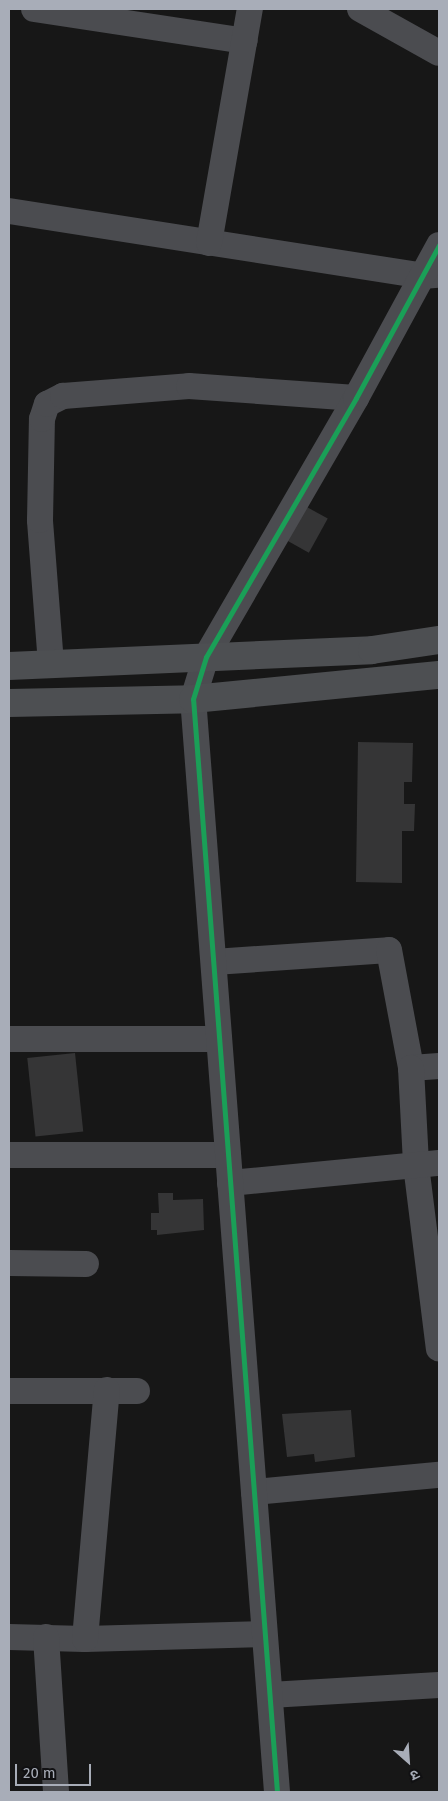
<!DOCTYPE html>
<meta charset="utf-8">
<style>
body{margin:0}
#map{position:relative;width:448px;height:1801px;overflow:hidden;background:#171717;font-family:"Fira Sans","Noto Sans Devanagari",sans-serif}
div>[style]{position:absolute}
.building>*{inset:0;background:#353536;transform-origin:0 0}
.minor>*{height:26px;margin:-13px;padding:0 13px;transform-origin:13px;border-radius:13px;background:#4b4c50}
.primary>*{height:28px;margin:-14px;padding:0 14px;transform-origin:14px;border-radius:14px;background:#4d4f52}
.cycleway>*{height:5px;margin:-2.5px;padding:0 2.5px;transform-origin:2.5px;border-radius:2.5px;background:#1a9f57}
span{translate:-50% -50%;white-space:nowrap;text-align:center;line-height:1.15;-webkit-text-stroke:5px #111113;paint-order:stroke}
.frame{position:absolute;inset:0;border:10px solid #a8adb8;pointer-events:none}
.north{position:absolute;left:383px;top:1736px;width:50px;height:50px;-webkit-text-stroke:4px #111113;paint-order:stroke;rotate:154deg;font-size:14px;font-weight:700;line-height:20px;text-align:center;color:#a8adb8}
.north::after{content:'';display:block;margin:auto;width:18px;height:22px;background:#a8adb8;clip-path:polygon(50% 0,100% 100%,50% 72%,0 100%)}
.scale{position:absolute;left:15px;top:1764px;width:76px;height:22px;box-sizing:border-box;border:2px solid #a8adb8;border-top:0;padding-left:6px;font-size:15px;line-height:18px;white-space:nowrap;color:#a8adb8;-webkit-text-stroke:4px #111113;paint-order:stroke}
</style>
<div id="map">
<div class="building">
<div style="left:305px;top:506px;width:26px;height:39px;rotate:29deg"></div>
<div style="clip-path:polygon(358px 742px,413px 743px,412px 782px,404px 782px,404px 804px,415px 804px,414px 831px,402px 831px,402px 883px,356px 882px)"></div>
<div style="left:75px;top:1053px;width:79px;height:48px;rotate:84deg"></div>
<div style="clip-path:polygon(158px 1193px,173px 1193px,173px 1200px,203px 1199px,204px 1230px,157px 1235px,157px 1230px,151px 1230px,151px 1213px,159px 1213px)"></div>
<div style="clip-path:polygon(351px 1410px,355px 1457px,315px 1462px,314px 1454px,287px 1457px,282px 1414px)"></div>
</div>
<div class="minor">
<div style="left:34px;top:9px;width:213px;rotate:8.6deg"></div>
<div style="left:360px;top:9px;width:90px;rotate:29.1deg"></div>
<div style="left:9px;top:211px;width:418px;rotate:8.9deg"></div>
<div style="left:422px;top:276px;width:16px;rotate:-4deg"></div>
<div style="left:209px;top:243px;width:238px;rotate:-80.1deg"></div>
<div style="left:51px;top:664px;width:144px;rotate:-94.4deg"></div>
<div style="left:40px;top:520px;width:101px;rotate:-88.9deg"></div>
<div style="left:42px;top:419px;width:16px;rotate:-72deg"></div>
<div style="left:47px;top:404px;width:18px;rotate:-27deg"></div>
<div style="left:63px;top:396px;width:126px;rotate:-4.5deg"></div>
<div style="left:189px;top:386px;width:167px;rotate:4.1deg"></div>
<div style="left:214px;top:962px;width:175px;rotate:-3.9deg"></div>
<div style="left:389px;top:950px;width:120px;rotate:79.4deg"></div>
<div style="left:411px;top:1068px;width:28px;rotate:-4deg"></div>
<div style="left:9px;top:1039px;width:210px"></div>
<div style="left:411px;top:1068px;width:97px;rotate:87deg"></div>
<div style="left:416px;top:1165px;width:185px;rotate:82.9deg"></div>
<div style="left:9px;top:1155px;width:219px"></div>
<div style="left:230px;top:1183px;width:210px;rotate:-5.5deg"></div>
<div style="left:9px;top:1263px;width:77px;rotate:0.7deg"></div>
<div style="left:9px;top:1391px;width:128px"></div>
<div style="left:254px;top:1492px;width:186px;rotate:-5.3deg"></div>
<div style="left:9px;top:1637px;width:76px;rotate:1.5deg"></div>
<div style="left:85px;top:1639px;width:178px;rotate:-1.6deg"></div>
<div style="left:46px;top:1637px;width:155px;rotate:86.3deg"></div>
<div style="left:85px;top:1639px;width:250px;rotate:-85deg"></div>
<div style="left:270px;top:1695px;width:169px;rotate:-3.4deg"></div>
<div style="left:277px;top:1792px;width:1096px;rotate:-94.39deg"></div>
<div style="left:193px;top:699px;width:44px;rotate:-72.8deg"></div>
<div style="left:206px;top:657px;width:299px;rotate:-59.9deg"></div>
<div style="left:356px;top:398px;width:174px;rotate:-61.5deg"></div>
</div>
<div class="primary">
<div style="left:9px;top:666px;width:363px;rotate:-2.5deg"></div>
<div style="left:372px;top:650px;width:68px;rotate:-8.5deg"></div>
<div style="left:9px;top:703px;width:184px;rotate:-1.2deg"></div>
<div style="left:193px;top:699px;width:247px;rotate:-5.6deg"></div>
</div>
<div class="cycleway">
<div style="left:277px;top:1792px;width:1096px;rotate:-94.39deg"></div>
<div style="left:193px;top:699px;width:44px;rotate:-72.8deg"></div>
<div style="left:206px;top:657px;width:299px;rotate:-59.9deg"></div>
<div style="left:356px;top:398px;width:174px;rotate:-61.5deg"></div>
</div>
<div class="frame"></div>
<div class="north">उ</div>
<div class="scale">20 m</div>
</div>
